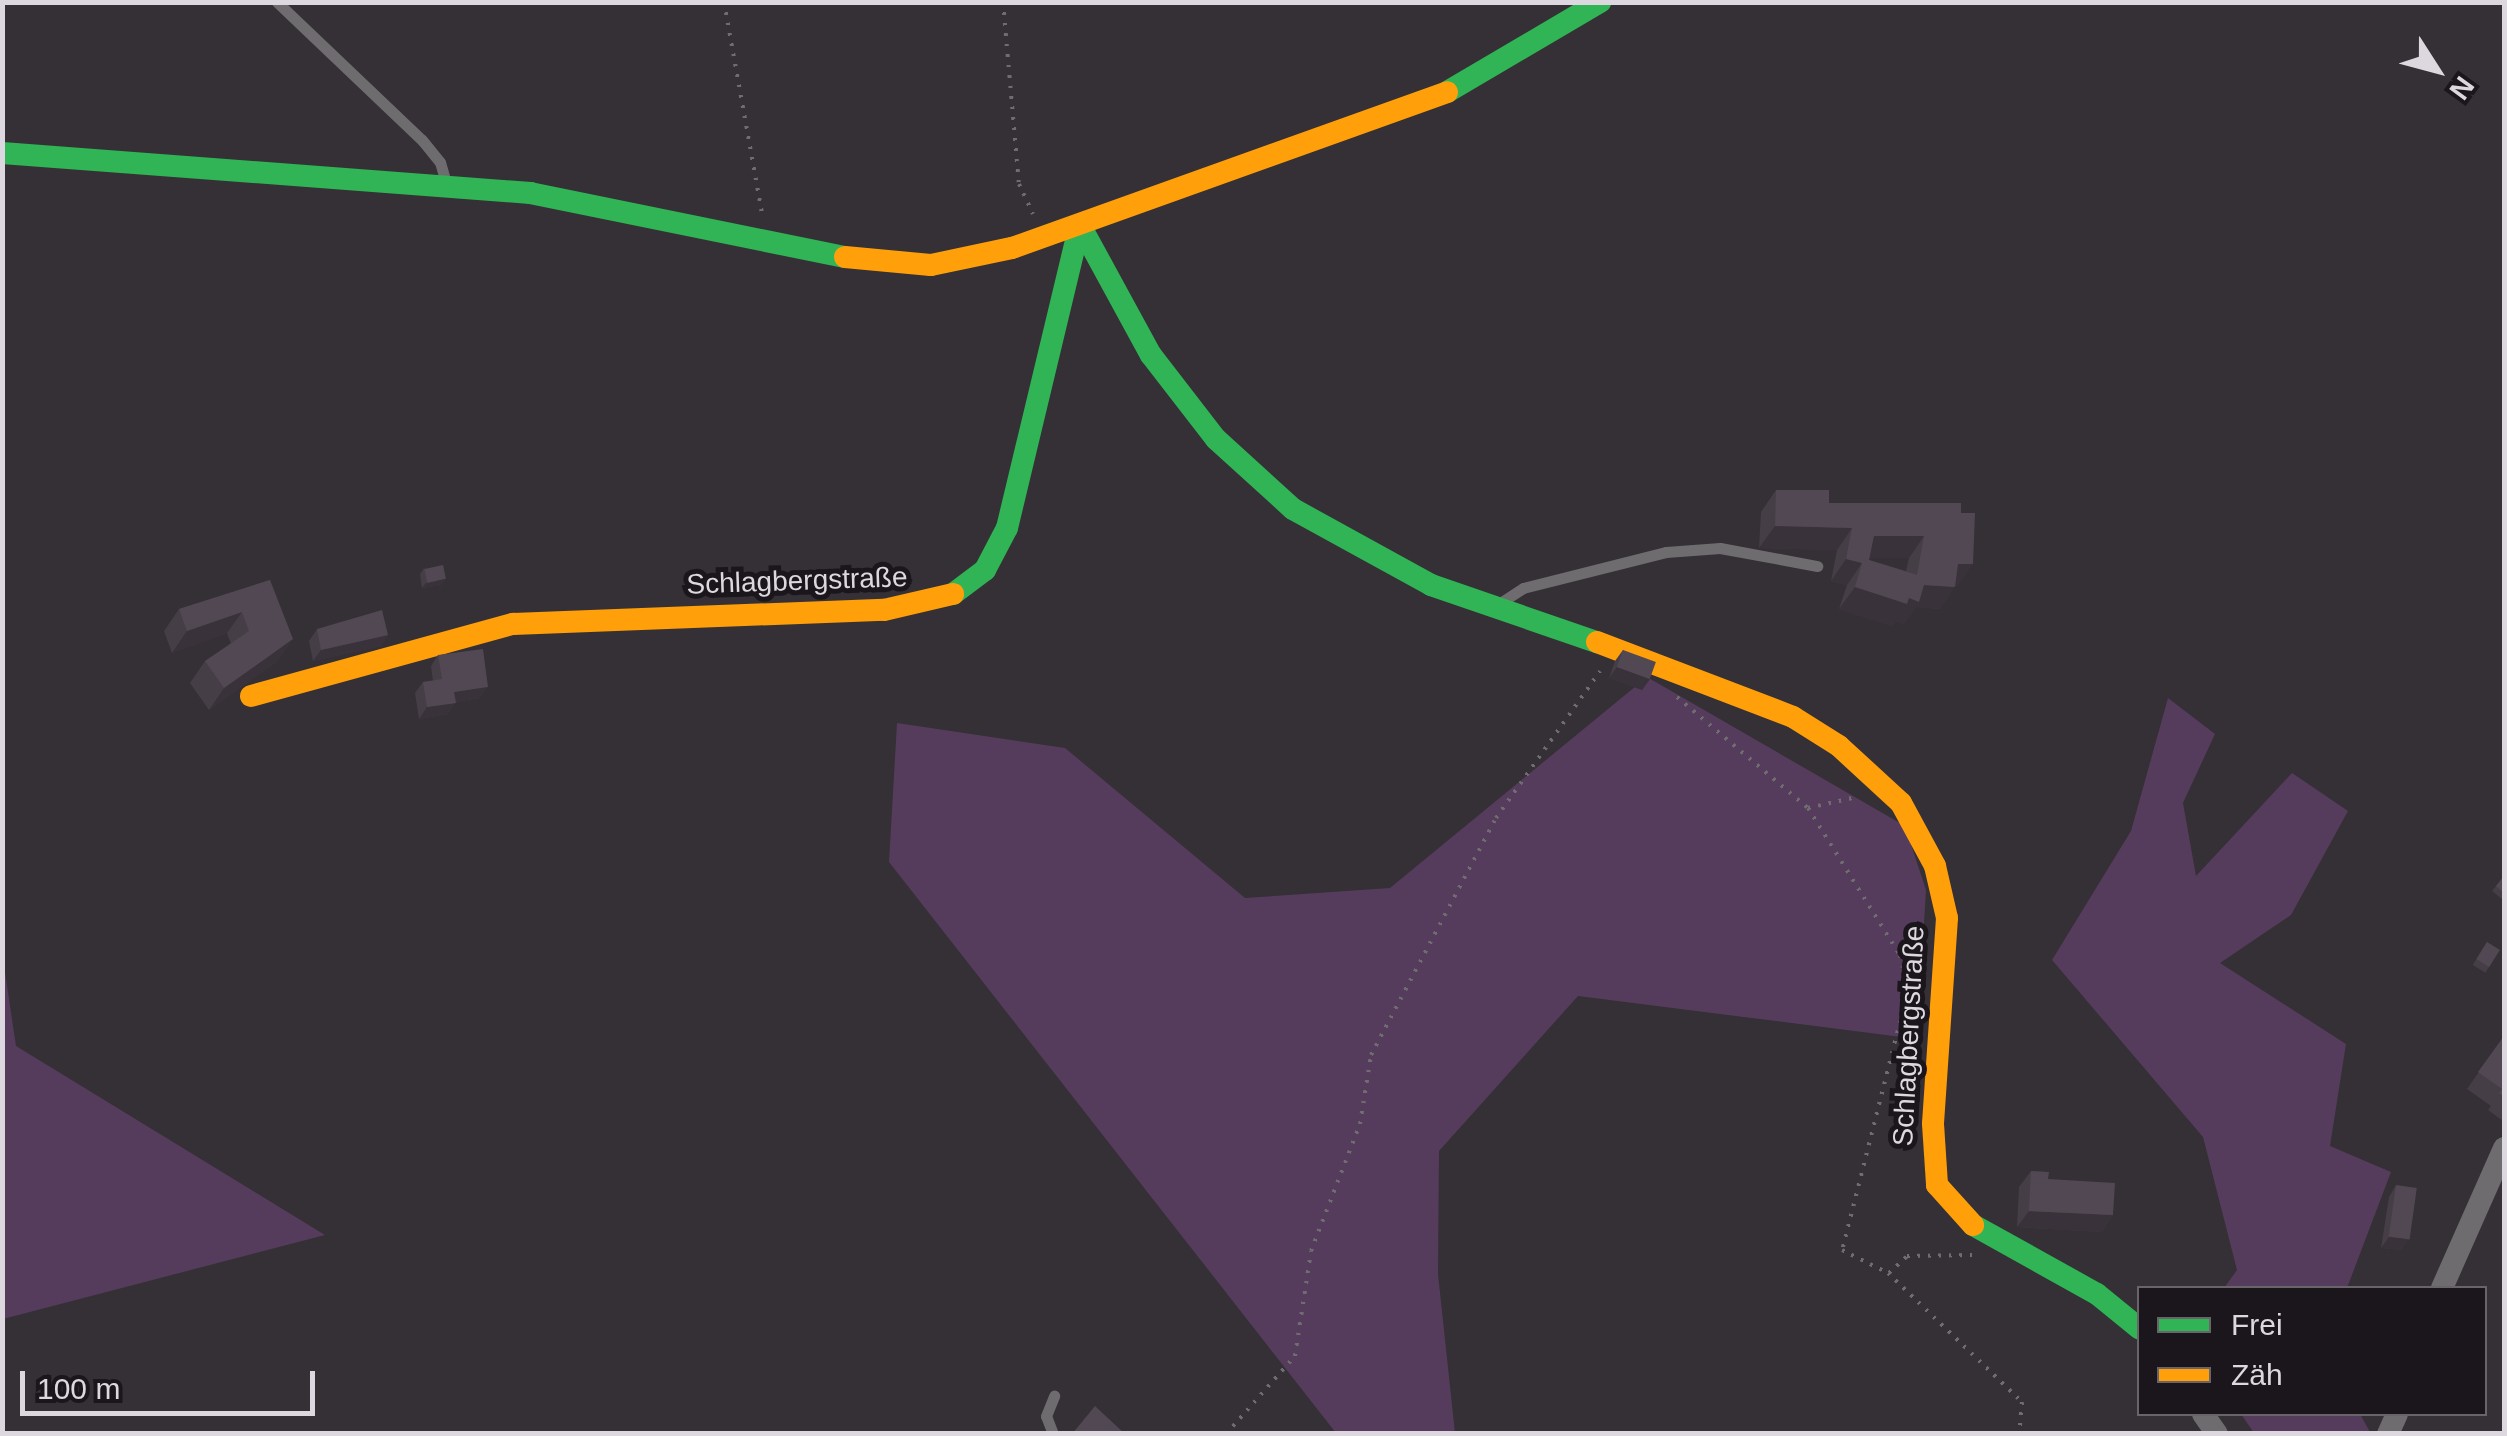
<!DOCTYPE html>
<meta charset="utf-8">
<style>
body{margin:0}
#map{position:relative;width:2507px;height:1436px;overflow:hidden;background:#343035;font-family:Helvetica,sans-serif}
div>[style]{position:absolute}
.green>*{inset:0;background:#553c5c}
.path>*{height:4px;margin-top:-2px;transform-origin:0;background:repeating-linear-gradient(90deg,#706d70 0 2.5px,transparent 0 10.5px)}
.lane>*{height:11px;margin:-5.5px;padding:0 5.5px;transform-origin:5.5px;border-radius:5.5px;background:#6e6c6f}
.street>*{height:22px;margin:-11px;padding:0 11px;transform-origin:11px;border-radius:11px;background:#6e6c6f}
.fast>*{height:22px;margin:-11px;padding:0 11px;transform-origin:11px;border-radius:11px;background:#30b455}
.slow>*{height:22px;margin:-11px;padding:0 11px;transform-origin:11px;border-radius:11px;background:#ff9f0a}
.wall>*{inset:0;background:#463e47;transform-origin:0 0}
.shaded-wall>*{inset:0;background:#39323a}
.building>*{inset:0;background:#514853;transform-origin:0 0}
span{translate:-50% -50%;white-space:nowrap;text-align:center;line-height:1.15;-webkit-text-stroke:10px #1a161b;paint-order:stroke}
.street-label{font-size:28px;color:#ddd8df}
.frame{position:absolute;inset:0;border:5px solid #ddd8df;pointer-events:none}
.legend{position:absolute;left:2137px;top:1286px;width:350px;height:130px;box-sizing:border-box;background:#1a161b;border:2px solid #686469;margin:0;padding:12px 18px;list-style:none;font-size:30px;color:#ddd8df}
.legend li{display:flex;align-items:center;gap:20px;height:50px}
.legend b{width:50px;border:2px solid #686469}
.north{position:absolute;left:2387px;top:20px;width:100px;height:100px;-webkit-text-stroke:8px #1a161b;paint-order:stroke;rotate:126deg;font-size:28px;font-weight:700;line-height:40px;text-align:center;color:#ddd8df}
.north::after{content:'';display:block;margin:auto;width:35px;height:45px;background:#ddd8df;clip-path:polygon(50% 0,100% 100%,50% 72%,0 100%)}
.scale{position:absolute;left:20px;top:1371px;width:295px;height:45px;box-sizing:border-box;border:5px solid #ddd8df;border-top:0;padding-left:12px;font-size:30px;line-height:35px;white-space:nowrap;color:#ddd8df;-webkit-text-stroke:8px #1a161b;paint-order:stroke}
</style>
<div id="map">
<div class="green">
<div style="clip-path:polygon(1647px 677px,1905px 826px,1926px 890px,1917px 1039px,1578px 996px,1439px 1151px,1438px 1274px,1455px 1433px,1336px 1433px,889px 862px,897px 723px,1065px 748px,1245px 898px,1390px 888px)"></div>
<div style="clip-path:polygon(2168px 698px,2215px 734px,2183px 803px,2196px 876px,2292px 773px,2348px 811px,2291px 915px,2220px 963px,2346px 1044px,2330px 1146px,2391px 1172px,2347px 1288px,2224px 1288px,2237px 1270px,2203px 1137px,2052px 960px,2131px 831px)"></div>
<div style="clip-path:polygon(2px 952px,16px 1046px,325px 1235px,3px 1319px)"></div>
<div style="clip-path:polygon(2241px 1414px,2360px 1414px,2370px 1432px,2254px 1433px)"></div>
</div>
<div class="path">
<div style="left:724px;top:2px;width:220px;rotate:79.8deg"></div>
<div style="left:1003px;top:2px;width:183px;rotate:85deg"></div>
<div style="left:1019px;top:184px;width:33px;rotate:65deg"></div>
<div style="left:1677px;top:697px;width:172px;rotate:40.3deg"></div>
<div style="left:1808px;top:808px;width:173px;rotate:58deg"></div>
<div style="left:1900px;top:955px;width:36px;rotate:77deg"></div>
<div style="left:1908px;top:990px;width:268px;rotate:104.2deg"></div>
<div style="left:1842px;top:1250px;width:51px;rotate:26.6deg"></div>
<div style="left:1888px;top:1273px;width:186px;rotate:43.9deg"></div>
<div style="left:2022px;top:1402px;width:32px;rotate:95deg"></div>
<div style="left:1808px;top:808px;width:50px;rotate:-12.7deg"></div>
<div style="left:1889px;top:1273px;width:25px;rotate:-43deg"></div>
<div style="left:1907px;top:1256px;width:65px;rotate:-0.9deg"></div>
<div style="left:1226px;top:1434px;width:104px;rotate:-48.5deg"></div>
<div style="left:1295px;top:1356px;width:106px;rotate:-81.3deg"></div>
<div style="left:1311px;top:1251px;width:136px;rotate:-68.9deg"></div>
<div style="left:1360px;top:1124px;width:70px;rotate:-80.9deg"></div>
<div style="left:1371px;top:1055px;width:268px;rotate:-62.2deg"></div>
<div style="left:1496px;top:818px;width:180px;rotate:-54.7deg"></div>
</div>
<div class="lane">
<div style="left:277px;top:2px;width:200px;rotate:43.6deg"></div>
<div style="left:422px;top:140px;width:28px;rotate:51deg"></div>
<div style="left:440px;top:162px;width:22px;rotate:74deg"></div>
<div style="left:1497px;top:605px;width:31px;rotate:-33deg"></div>
<div style="left:1523px;top:588px;width:147px;rotate:-14.1deg"></div>
<div style="left:1666px;top:552px;width:54px;rotate:-4.2deg"></div>
<div style="left:1720px;top:548px;width:99px;rotate:10.5deg"></div>
<div style="left:1053px;top:1434px;width:19px;rotate:-111deg"></div>
<div style="left:1046px;top:1416px;width:22px;rotate:-68deg"></div>
</div>
<div class="street">
<div style="left:2442px;top:1288px;width:153px;rotate:-66.1deg"></div>
<div style="left:2203px;top:1414px;width:24px;rotate:55deg"></div>
<div style="left:2388px;top:1434px;width:22px;rotate:-66deg"></div>
</div>
<div class="fast">
<div style="left:1447px;top:92px;width:178px;rotate:-30.5deg"></div>
<div style="left:2px;top:153px;width:530px;rotate:4.33deg"></div>
<div style="left:530px;top:193px;width:321px;rotate:11.5deg"></div>
<div style="left:1080px;top:225px;width:148px;rotate:61.4deg"></div>
<div style="left:1151px;top:355px;width:106px;rotate:52.3deg"></div>
<div style="left:1216px;top:439px;width:104px;rotate:42.3deg"></div>
<div style="left:1293px;top:509px;width:158px;rotate:28.8deg"></div>
<div style="left:1431px;top:585px;width:176px;rotate:19deg"></div>
<div style="left:953px;top:594px;width:40px;rotate:-37deg"></div>
<div style="left:985px;top:570px;width:47px;rotate:-62.4deg"></div>
<div style="left:1007px;top:528px;width:312px;rotate:-76.5deg"></div>
<div style="left:1973px;top:1225px;width:142px;rotate:29.1deg"></div>
<div style="left:2097px;top:1294px;width:55px;rotate:39.1deg"></div>
</div>
<div class="slow">
<div style="left:845px;top:257px;width:86px;rotate:5.3deg"></div>
<div style="left:931px;top:265px;width:83px;rotate:-11.9deg"></div>
<div style="left:1012px;top:248px;width:462px;rotate:-19.7deg"></div>
<div style="left:1597px;top:642px;width:210px;rotate:20.9deg"></div>
<div style="left:1793px;top:717px;width:54px;rotate:32.2deg"></div>
<div style="left:1839px;top:746px;width:84px;rotate:42.6deg"></div>
<div style="left:1901px;top:803px;width:72px;rotate:61.6deg"></div>
<div style="left:1935px;top:866px;width:53px;rotate:77deg"></div>
<div style="left:1947px;top:918px;width:206px;rotate:93.9deg"></div>
<div style="left:1933px;top:1124px;width:61px;rotate:86.2deg"></div>
<div style="left:1937px;top:1185px;width:54px;rotate:48deg"></div>
<div style="left:251px;top:696px;width:272px;rotate:-15.4deg"></div>
<div style="left:513px;top:624px;width:371px;rotate:-2.2deg"></div>
<div style="left:884px;top:610px;width:71px;rotate:-13.1deg"></div>
</div>
<div class="wall">
<div style="clip-path:polygon(evenodd,1776px 490px,1829px 503px,1961px 503px,1958px 586px,1955px 586px,1940px 609px,1916px 607px,1904px 624px,1895px 621px,1892px 626px,1839px 609px,1847px 585px,1831px 581px,1837px 550px,1759px 548px,1761px 512px,1776px 490px,1869px 558px,1909px 558px,1906px 571px,1869px 560px,1869px 558px)"></div>
<div style="clip-path:polygon(424px 568px,442px 585px,422px 588px,420px 574px)"></div>
<div style="clip-path:polygon(270px 580px,278px 661px,209px 710px,190px 683px,205px 661px,231px 644px,227px 633px,172px 653px,164px 631px,179px 609px)"></div>
<div style="clip-path:polygon(317px 629px,388px 635px,381px 646px,313px 661px,309px 641px)"></div>
<div style="clip-path:polygon(1623px 650px,1650px 679px,1642px 690px,1609px 678px,1615px 661px)"></div>
<div style="clip-path:polygon(438px 655px,480px 698px,455px 702px,448px 714px,419px 719px,415px 693px,423px 682px,433px 681px,431px 666px)"></div>
<div style="clip-path:polygon(2504px 876px,2504px 898px,2503px 900px,2492px 891px)"></div>
<div style="left:2487px;top:942px;width:15px;height:27px;rotate:32deg"></div>
<div style="clip-path:polygon(2504px 1036px,2504px 1119px,2503px 1121px,2488px 1110px,2491px 1106px,2467px 1089px)"></div>
<div style="clip-path:polygon(2031px 1171px,2048px 1179px,2113px 1215px,2102px 1232px,2017px 1227px,2019px 1187px)"></div>
<div style="clip-path:polygon(2396px 1185px,2402px 1250px,2381px 1248px,2389px 1197px)"></div>
</div>
<div class="shaded-wall">
<div style="clip-path:polygon(1775px 526px,1852px 528px,1837px 550px,1759px 548px)"></div>
<div style="clip-path:polygon(1874px 536px,1924px 536px,1909px 558px,1859px 558px)"></div>
<div style="clip-path:polygon(1846px 559px,1862px 563px,1847px 585px,1831px 581px)"></div>
<div style="clip-path:polygon(1958px 564px,1973px 564px,1958px 586px,1943px 586px)"></div>
<div style="clip-path:polygon(446px 579px,442px 585px,422px 588px,426px 583px)"></div>
<div style="clip-path:polygon(1924px 585px,1955px 587px,1940px 609px,1916px 607px,1904px 624px,1895px 621px,1892px 626px,1839px 609px,1855px 587px,1909px 598px)"></div>
<div style="clip-path:polygon(242px 612px,227px 633px,172px 653px,187px 631px)"></div>
<div style="clip-path:polygon(388px 635px,381px 646px,313px 661px,321px 650px)"></div>
<div style="clip-path:polygon(293px 639px,278px 661px,209px 710px,224px 688px)"></div>
<div style="clip-path:polygon(1617px 667px,1650px 679px,1642px 690px,1609px 678px)"></div>
<div style="clip-path:polygon(488px 687px,480px 698px,446px 703px,454px 692px)"></div>
<div style="clip-path:polygon(456px 703px,448px 714px,419px 719px,427px 707px)"></div>
<div style="clip-path:polygon(2029px 1211px,2113px 1215px,2102px 1232px,2017px 1227px)"></div>
<div style="clip-path:polygon(2389px 1237px,2409px 1239px,2402px 1250px,2381px 1248px)"></div>
</div>
<div class="building">
<div style="clip-path:polygon(evenodd,1776px 490px,1829px 490px,1829px 503px,1961px 503px,1961px 513px,1975px 513px,1973px 564px,1958px 564px,1955px 587px,1924px 585px,1919px 602px,1909px 598px,1907px 604px,1855px 587px,1862px 563px,1846px 559px,1852px 528px,1775px 526px,1776px 490px,1874px 536px,1924px 536px,1917px 575px,1869px 560px,1874px 536px)"></div>
<div style="left:443px;top:565px;width:14px;height:19px;rotate:78deg"></div>
<div style="clip-path:polygon(270px 580px,293px 639px,224px 688px,205px 661px,249px 631px,242px 612px,187px 631px,179px 609px)"></div>
<div style="clip-path:polygon(382px 610px,388px 635px,321px 650px,317px 629px)"></div>
<div style="clip-path:polygon(483px 649px,488px 687px,454px 692px,456px 703px,427px 707px,423px 682px,442px 679px,438px 655px)"></div>
<div style="left:1623px;top:650px;width:35px;height:18px;rotate:20deg"></div>
<div style="clip-path:polygon(2504px 876px,2504px 893px,2496px 886px)"></div>
<div style="left:2487px;top:942px;width:15px;height:20px;rotate:32deg"></div>
<div style="clip-path:polygon(2504px 1036px,2504px 1097px,2499px 1093px,2502px 1089px,2478px 1072px)"></div>
<div style="clip-path:polygon(2031px 1171px,2049px 1172px,2048px 1179px,2115px 1183px,2113px 1215px,2029px 1211px)"></div>
<div style="left:2396px;top:1185px;width:21px;height:52px;rotate:8deg"></div>
<div style="clip-path:polygon(1095px 1406px,1125px 1434px,1072px 1434px)"></div>
</div>
<div class="street-label">
<span style="left:797px;top:581px;rotate:-2deg">Schlagbergstraße</span>
<span style="left:1909px;top:1036px;rotate:-87deg">Schlagbergstraße</span>
</div>
<div class="frame"></div>
<ul class="legend">
<li><b style="height:12px;background:#30b455"></b>Frei</li>
<li><b style="height:12px;background:#ff9f0a"></b>Zäh</li>
</ul>
<div class="north">N</div>
<div class="scale">100 m</div>
</div>
